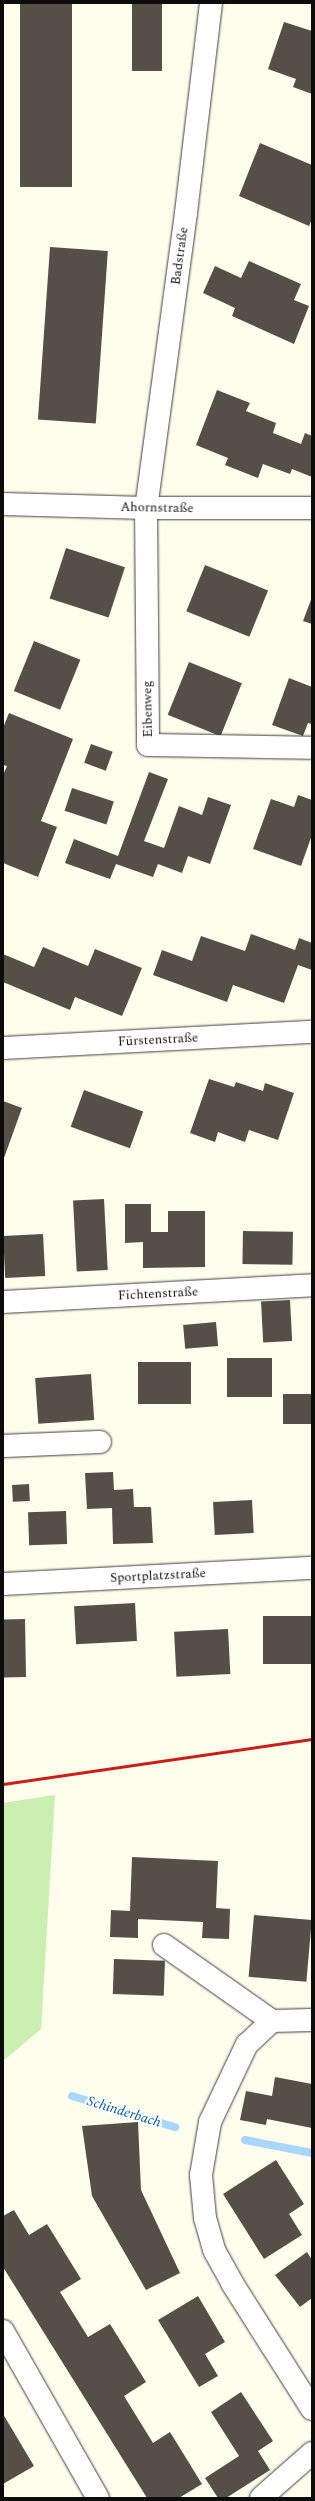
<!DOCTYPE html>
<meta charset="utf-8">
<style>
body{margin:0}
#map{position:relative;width:315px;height:2501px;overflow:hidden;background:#fffdec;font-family:Spectral,serif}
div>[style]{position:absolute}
.green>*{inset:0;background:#cbeeb1}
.stream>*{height:8px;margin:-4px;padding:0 4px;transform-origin:4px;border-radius:4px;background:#aad6fd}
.building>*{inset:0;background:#564f48;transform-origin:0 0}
.roads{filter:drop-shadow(0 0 1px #3f3f3f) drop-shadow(0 0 1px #3f3f3f)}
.minor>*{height:22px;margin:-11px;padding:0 11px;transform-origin:11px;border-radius:11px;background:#fff}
.rail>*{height:3px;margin:-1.5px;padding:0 1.5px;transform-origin:1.5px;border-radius:1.5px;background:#cb1e16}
span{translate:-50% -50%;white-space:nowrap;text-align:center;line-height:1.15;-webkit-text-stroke:4px #fff;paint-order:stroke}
.street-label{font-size:13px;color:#0c0c0c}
.water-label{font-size:14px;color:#0956ab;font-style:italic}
.frame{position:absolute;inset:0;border:4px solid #0c0c0c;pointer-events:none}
</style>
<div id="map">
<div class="green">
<div style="clip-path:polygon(55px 1795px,41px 2029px,3px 2061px,3px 1803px)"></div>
</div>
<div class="stream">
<div style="left:72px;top:2096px;width:108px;rotate:16.8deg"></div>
<div style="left:245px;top:2140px;width:68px;rotate:11deg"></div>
</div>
<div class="building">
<div style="left:20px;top:3px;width:52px;height:184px"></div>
<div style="left:132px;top:3px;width:30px;height:68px"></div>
<div style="clip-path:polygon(284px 22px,312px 31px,312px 94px,293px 87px,296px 79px,268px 69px)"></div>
<div style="clip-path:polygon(260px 143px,312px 165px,312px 219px,309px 226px,239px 196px)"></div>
<div style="left:50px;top:247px;width:58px;height:173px;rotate:4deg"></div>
<div style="clip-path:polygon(249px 261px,301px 284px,294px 300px,309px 306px,294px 344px,232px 316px,235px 308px,203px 293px,215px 266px,241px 278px)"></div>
<div style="clip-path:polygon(217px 390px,250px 403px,246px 411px,276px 423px,273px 433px,301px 444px,305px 433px,312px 436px,312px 477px,292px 469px,290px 474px,263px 464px,258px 478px,225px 465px,228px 458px,196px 445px)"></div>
<div style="left:66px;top:548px;width:62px;height:53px;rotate:18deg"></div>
<div style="left:205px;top:565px;width:68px;height:50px;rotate:22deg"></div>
<div style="clip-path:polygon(312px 597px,312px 624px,303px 621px)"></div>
<div style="left:34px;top:641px;width:50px;height:54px;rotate:22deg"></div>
<div style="left:189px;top:662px;width:57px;height:57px;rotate:22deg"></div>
<div style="clip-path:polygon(289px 678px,312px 687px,312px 724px,308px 723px,303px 736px,272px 725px)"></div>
<div style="clip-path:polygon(9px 713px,73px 739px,41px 821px,57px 827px,38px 877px,3px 863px,3px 775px,7px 766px,3px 765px,3px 728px)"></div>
<div style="left:91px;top:744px;width:23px;height:20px;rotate:20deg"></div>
<div style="clip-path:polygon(149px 772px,168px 779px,144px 841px,164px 848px,179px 806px,202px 815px,208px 797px,231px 805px,210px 864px,188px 856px,182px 873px,158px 864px,153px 877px,116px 864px,110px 879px,65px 863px,74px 839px,118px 856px)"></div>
<div style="left:72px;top:788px;width:44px;height:24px;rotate:18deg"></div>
<div style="clip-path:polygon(298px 795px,312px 800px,312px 835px,301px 866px,253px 849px,271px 799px,294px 807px)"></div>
<div style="clip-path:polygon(251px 934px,295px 950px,299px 938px,312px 943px,312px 970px,298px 965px,284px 1003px,233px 985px,227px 1002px,153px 975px,162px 950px,192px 961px,201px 936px,245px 951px)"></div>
<div style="clip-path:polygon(43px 947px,88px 966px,95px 949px,142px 968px,122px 1016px,75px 997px,70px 1010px,3px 982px,3px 954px,34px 967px)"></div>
<div style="clip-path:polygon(209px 1079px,234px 1087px,236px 1082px,263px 1091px,265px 1083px,294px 1093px,278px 1140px,249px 1130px,245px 1142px,218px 1132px,215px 1142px,190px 1133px)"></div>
<div style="left:84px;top:1090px;width:63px;height:39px;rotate:20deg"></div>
<div style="clip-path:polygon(3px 1101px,22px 1108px,4px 1158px,3px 1158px)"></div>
<div style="left:104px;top:1199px;width:71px;height:31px;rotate:87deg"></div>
<div style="clip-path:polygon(125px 1204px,151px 1204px,151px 1232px,168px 1232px,168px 1211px,205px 1211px,205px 1267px,143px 1268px,143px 1242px,125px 1243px)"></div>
<div style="left:243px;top:1231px;width:50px;height:33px;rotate:1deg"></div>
<div style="left:43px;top:1234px;width:42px;height:40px;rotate:87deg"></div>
<div style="left:290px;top:1300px;width:41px;height:29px;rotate:87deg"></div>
<div style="left:216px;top:1322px;width:24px;height:33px;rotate:85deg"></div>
<div style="left:227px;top:1358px;width:45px;height:39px"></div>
<div style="left:138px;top:1362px;width:53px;height:42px"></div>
<div style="left:91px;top:1374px;width:46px;height:56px;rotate:86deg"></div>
<div style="left:283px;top:1394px;width:29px;height:30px"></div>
<div style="clip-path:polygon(113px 1472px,114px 1490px,133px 1489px,134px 1507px,151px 1507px,153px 1543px,113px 1544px,112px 1508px,87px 1509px,85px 1473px)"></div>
<div style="left:29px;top:1484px;width:17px;height:17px;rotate:87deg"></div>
<div style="left:252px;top:1500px;width:33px;height:39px;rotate:87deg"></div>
<div style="left:66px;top:1511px;width:33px;height:38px;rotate:88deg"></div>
<div style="left:135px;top:1603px;width:38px;height:61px;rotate:87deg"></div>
<div style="left:312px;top:1616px;width:48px;height:49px;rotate:90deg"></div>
<div style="left:25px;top:1619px;width:58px;height:22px;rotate:89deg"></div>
<div style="left:228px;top:1629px;width:45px;height:54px;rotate:87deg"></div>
<div style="clip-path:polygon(132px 1857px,218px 1861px,216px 1908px,230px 1909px,229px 1939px,202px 1938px,203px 1922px,138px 1919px,138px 1938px,110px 1937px,111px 1910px,130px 1911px)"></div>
<div style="left:254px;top:1915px;width:58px;height:62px;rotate:5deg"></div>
<div style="left:114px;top:1959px;width:51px;height:35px;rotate:2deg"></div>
<div style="clip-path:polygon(275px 2077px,312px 2084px,312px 2128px,267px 2119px,266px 2125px,240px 2120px,246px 2091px,272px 2096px)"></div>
<div style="clip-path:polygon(138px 2122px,141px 2190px,180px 2273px,146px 2290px,92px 2196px,82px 2126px)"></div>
<div style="clip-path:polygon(276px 2160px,304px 2204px,289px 2214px,302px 2235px,264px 2259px,223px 2194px)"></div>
<div style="clip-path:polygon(14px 2210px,29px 2235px,47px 2224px,81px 2279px,60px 2292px,88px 2337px,110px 2324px,146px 2382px,124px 2396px,153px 2443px,170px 2432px,202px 2484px,179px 2498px,147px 2498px,3px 2267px,3px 2216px)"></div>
<div style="clip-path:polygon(307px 2252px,312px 2260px,312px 2298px,300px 2307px,275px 2275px)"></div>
<div style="clip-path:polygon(198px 2296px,225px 2342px,205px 2354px,218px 2376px,199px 2387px,158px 2320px)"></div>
<div style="clip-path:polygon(241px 2392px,273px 2441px,258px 2451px,270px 2470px,226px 2498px,218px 2498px,205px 2478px,239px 2456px,211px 2412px)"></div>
<div style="clip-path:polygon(3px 2414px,34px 2466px,3px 2484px)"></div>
</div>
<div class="roads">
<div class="minor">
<div style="left:211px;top:3px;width:211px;rotate:96.8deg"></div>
<div style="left:186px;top:213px;width:298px;rotate:97.7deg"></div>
<div style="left:146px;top:508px;width:237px;rotate:89.5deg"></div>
<div style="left:148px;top:745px;width:164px;rotate:1deg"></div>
<div style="left:3px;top:504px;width:143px;rotate:1.6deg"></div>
<div style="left:146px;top:508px;width:166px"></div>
<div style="left:3px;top:1048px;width:309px;rotate:-3deg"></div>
<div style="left:3px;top:1302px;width:309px;rotate:-3.1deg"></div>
<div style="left:3px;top:1446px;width:97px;rotate:-2.4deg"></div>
<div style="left:3px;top:1584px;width:309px;rotate:-3deg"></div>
<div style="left:164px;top:1945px;width:132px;rotate:35.1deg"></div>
<div style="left:312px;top:2020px;width:40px;rotate:178.6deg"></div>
<div style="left:272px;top:2021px;width:34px;rotate:137deg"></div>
<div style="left:247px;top:2044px;width:86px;rotate:115.4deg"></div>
<div style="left:210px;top:2122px;width:54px;rotate:99.6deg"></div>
<div style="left:201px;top:2175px;width:43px;rotate:84.7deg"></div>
<div style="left:205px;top:2218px;width:33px;rotate:74deg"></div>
<div style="left:214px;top:2250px;width:38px;rotate:61deg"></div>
<div style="left:232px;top:2283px;width:149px;rotate:57.6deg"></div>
<div style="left:3px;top:2331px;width:192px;rotate:60.4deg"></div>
<div style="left:261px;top:2498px;width:68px;rotate:-41.4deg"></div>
</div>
</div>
<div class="rail">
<div style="left:3px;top:1784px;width:312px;rotate:-8.3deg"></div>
</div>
<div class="street-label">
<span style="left:180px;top:256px;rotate:-82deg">Badstraße</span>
<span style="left:157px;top:508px;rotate:1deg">Ahornstraße</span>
<span style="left:148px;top:709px;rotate:-91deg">Eibenweg</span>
<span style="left:158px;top:1040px;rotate:-3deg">Fürstenstraße</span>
<span style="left:158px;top:1294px;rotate:-3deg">Fichtenstraße</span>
<span style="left:158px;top:1576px;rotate:-3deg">Sportplatzstraße</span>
</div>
<div class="water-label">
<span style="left:124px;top:2112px;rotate:17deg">Schinderbach</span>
</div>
<div class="frame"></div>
</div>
